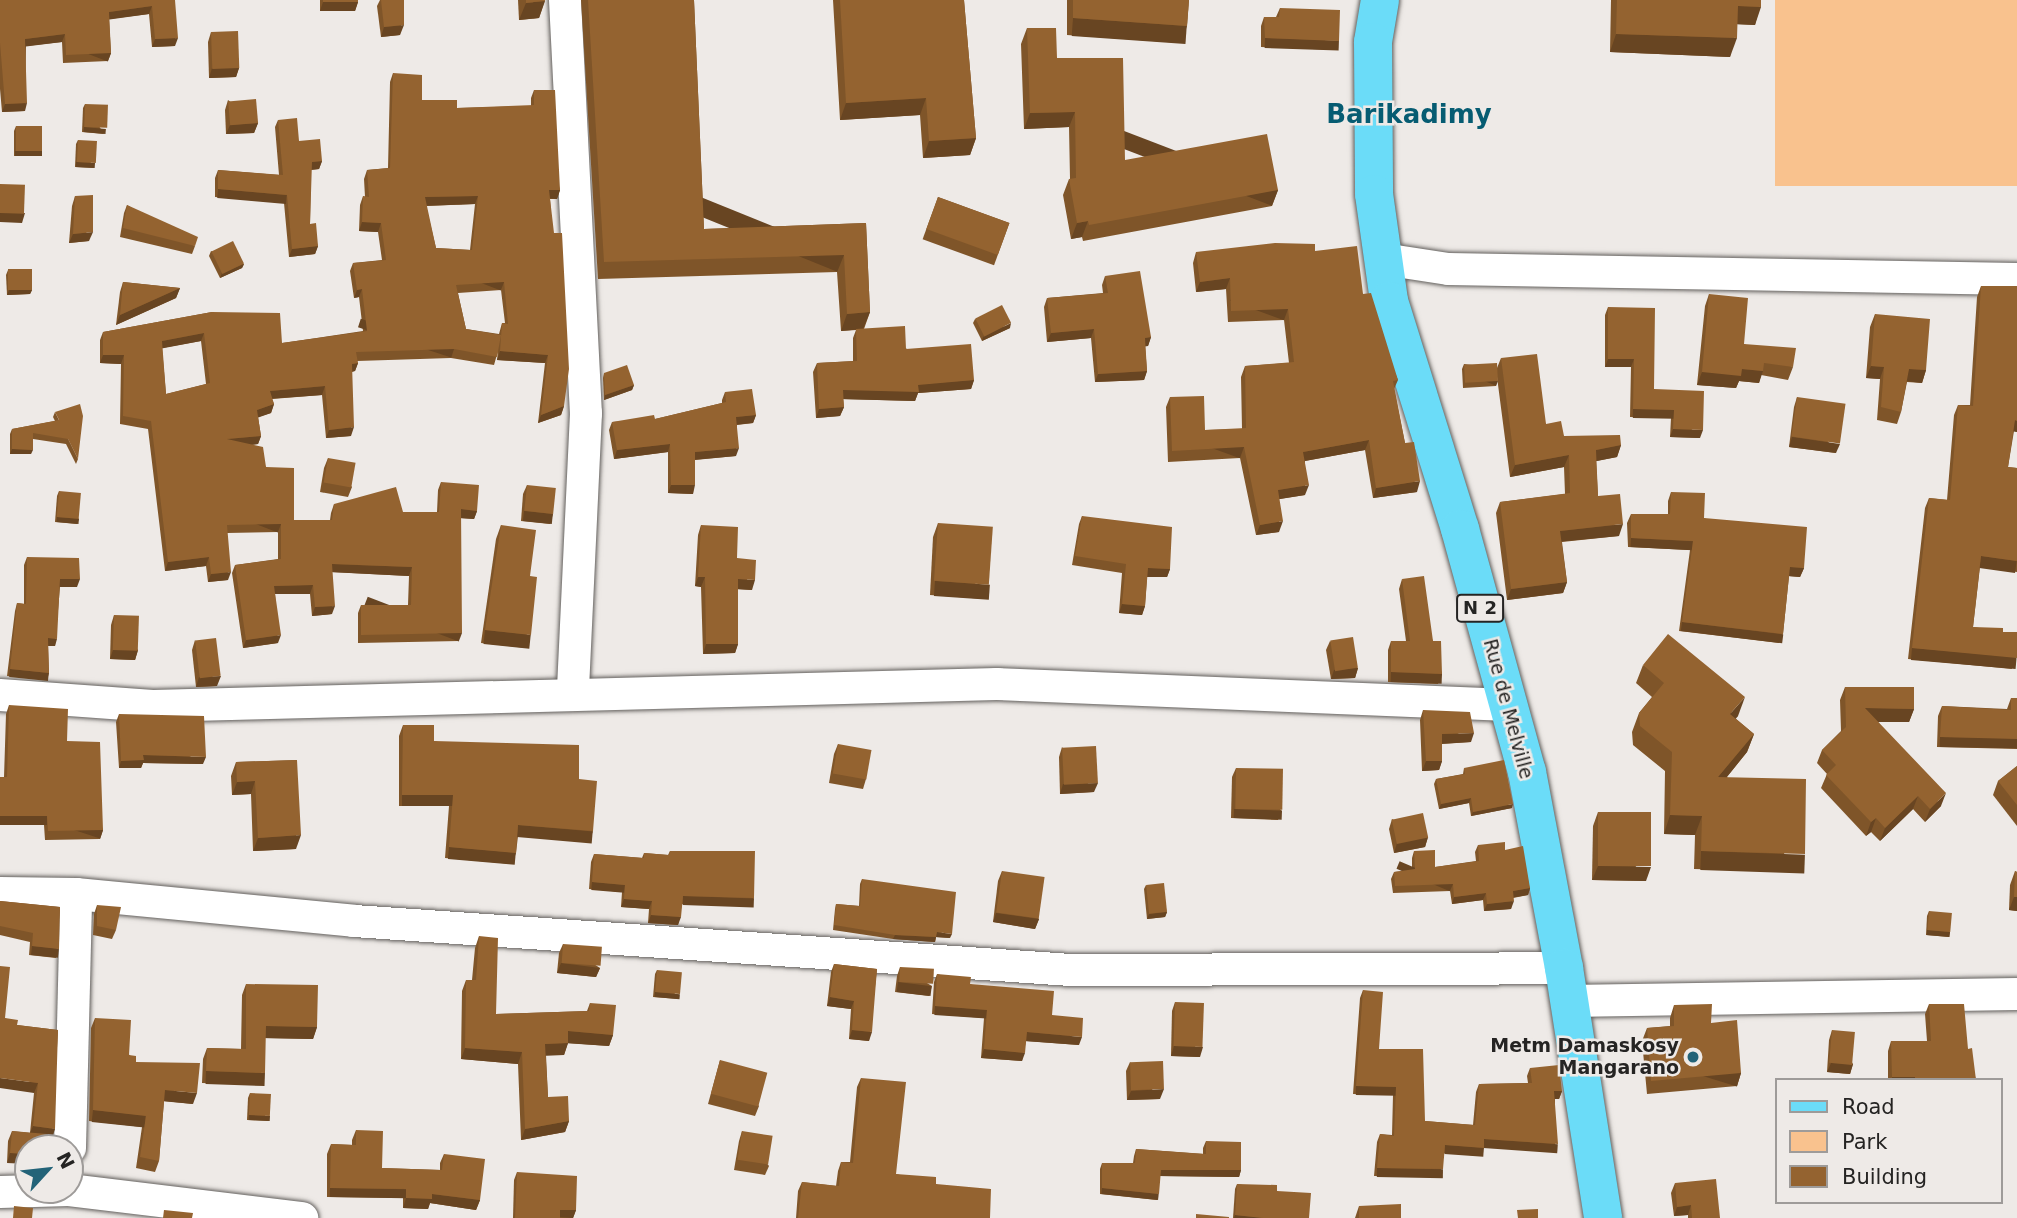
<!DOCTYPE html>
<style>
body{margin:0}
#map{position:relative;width:2017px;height:1218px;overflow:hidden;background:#eeeae7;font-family:"DejaVu Sans",sans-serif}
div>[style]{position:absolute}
.green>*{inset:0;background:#f9c28e;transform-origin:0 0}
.roads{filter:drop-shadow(0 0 2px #63605d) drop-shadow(0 0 2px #63605d)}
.minor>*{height:32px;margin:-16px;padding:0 16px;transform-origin:16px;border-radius:16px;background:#fff}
.major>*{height:38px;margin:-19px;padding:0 19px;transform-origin:19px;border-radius:19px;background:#6bdcf8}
.wall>*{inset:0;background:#7f5529;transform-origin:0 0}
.shaded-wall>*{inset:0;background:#684522;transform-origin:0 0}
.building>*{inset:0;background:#946330;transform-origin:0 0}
.dots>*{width:19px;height:19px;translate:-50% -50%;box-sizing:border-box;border:4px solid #eeeae7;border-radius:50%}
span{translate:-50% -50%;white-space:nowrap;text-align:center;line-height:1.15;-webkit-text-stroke:5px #eeeae7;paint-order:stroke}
.shield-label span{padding:2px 5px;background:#eeeae7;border:2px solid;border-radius:5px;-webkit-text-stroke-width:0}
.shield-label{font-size:18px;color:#252423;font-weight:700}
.street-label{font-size:19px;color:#252423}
.poi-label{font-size:19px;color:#252423;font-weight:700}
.right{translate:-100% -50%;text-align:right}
.district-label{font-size:26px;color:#065c72;font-weight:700}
.legend{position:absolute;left:1775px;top:1078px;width:228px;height:126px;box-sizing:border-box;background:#eeeae7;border:2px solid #9e9b99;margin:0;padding:9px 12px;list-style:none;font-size:21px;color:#252423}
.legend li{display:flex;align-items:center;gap:14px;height:35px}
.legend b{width:35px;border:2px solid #9e9b99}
.north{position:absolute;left:14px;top:1134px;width:70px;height:70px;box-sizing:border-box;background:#eeeae7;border:2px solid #9e9b99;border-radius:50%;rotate:63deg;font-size:19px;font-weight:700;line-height:28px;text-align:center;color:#252423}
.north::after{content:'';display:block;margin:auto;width:24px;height:32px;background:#236378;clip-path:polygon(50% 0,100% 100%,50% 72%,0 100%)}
</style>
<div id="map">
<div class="green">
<div style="left:1775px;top:0;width:242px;height:186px"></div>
</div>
<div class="roads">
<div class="minor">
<div style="left:565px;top:0;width:414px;rotate:87.1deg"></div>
<div style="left:586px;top:413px;width:280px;rotate:92.7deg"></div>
<div style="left:1383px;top:259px;width:66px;rotate:8.7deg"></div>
<div style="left:1448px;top:269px;width:569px;rotate:1.01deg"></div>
<div style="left:0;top:695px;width:153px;rotate:4.1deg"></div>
<div style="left:153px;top:706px;width:844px;rotate:-1.49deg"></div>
<div style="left:997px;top:684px;width:512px;rotate:2.35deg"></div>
<div style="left:0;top:893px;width:76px;rotate:0.8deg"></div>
<div style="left:76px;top:894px;width:279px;rotate:5.5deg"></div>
<div style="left:354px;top:921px;width:719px;rotate:3.91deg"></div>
<div style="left:1071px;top:970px;width:493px;rotate:-0.2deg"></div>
<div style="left:1568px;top:1001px;width:449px;rotate:-0.9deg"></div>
<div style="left:70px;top:1148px;width:254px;rotate:-88.6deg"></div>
<div style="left:0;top:1192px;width:69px;rotate:-1.7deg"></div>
<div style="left:69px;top:1190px;width:235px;rotate:6.9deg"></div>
</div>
<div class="major">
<div style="left:1380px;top:0;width:43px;rotate:99.5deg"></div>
<div style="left:1373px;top:42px;width:152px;rotate:89.6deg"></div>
<div style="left:1374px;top:194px;width:108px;rotate:82deg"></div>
<div style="left:1389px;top:301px;width:239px;rotate:72.7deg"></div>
<div style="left:1460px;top:529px;width:252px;rotate:74.6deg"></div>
<div style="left:1527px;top:772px;width:199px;rotate:79.3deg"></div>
<div style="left:1564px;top:968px;width:253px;rotate:81.1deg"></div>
</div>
</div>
<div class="wall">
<div style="clip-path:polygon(0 0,175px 0,175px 46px,152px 47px,149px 14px,109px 19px,111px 53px,108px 61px,63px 63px,62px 42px,26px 46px,25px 111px,2px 112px,0 89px)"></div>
<div style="clip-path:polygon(320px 0,358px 0,358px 2px,355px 11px,320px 11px)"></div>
<div style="clip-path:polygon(380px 0,404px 0,400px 35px,381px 37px,377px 6px)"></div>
<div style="clip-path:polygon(518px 0,545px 0,539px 18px,519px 20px)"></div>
<div style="clip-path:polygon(581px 0,694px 0,704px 229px,866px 223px,870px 312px,864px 329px,974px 380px,971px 389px,918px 393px,915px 401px,843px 399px,844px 407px,840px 416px,816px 418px,813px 372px,817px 363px,853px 361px,853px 338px,856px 330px,841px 331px,837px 272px,598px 279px)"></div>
<div style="clip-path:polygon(833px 0,964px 0,976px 138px,970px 155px,923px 158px,920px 115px,840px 120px)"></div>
<div style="clip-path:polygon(1067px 0,1189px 0,1187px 26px,1181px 43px,1067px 35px)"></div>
<div style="clip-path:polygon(1611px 0,1761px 0,1755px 25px,1737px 24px,1730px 57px,1610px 52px)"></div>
<div style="clip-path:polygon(1280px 8px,1336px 50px,1261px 47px,1261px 26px,1264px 17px,1276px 17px)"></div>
<div style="clip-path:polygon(1027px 28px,1057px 58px,1125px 160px,1278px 190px,1272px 206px,1083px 241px,1082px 237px,1071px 239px,1063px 195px,1069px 179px,1070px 179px,1069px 127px,1024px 129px,1021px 44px)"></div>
<div style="clip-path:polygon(211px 32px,239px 68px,236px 77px,209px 78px,208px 42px)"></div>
<div style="clip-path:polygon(evenodd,393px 73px,422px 100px,457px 108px,531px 106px,531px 98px,534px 90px,560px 190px,557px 199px,550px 199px,564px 406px,561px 415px,538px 423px,545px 363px,497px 360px,498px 351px,494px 365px,451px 358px,357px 361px,358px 363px,355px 371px,352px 372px,351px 436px,326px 438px,322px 395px,272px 399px,274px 404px,271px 413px,258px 417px,261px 436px,258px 444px,252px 445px,266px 467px,294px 520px,330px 520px,331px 513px,334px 504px,403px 512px,437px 512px,438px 490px,441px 482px,477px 511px,474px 519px,461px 518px,459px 641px,358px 643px,358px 613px,361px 605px,408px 605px,409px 576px,332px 572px,332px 614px,312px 616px,310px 594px,275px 594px,278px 643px,243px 648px,232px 573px,235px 565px,278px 559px,278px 532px,227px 533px,228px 580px,208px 582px,206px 566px,165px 571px,148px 429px,120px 424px,121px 364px,100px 363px,100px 340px,103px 332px,212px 312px,282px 343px,363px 331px,359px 297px,354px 298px,350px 271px,353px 263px,382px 260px,378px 232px,359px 231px,360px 205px,363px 196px,365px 197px,364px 179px,367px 170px,388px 168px,390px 82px,393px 73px,475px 204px,470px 250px,436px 248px,426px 206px,475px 204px,393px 73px,501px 290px,505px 323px,502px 323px,499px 334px,466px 329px,458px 293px,501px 290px,393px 73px,201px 341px,206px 384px,166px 394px,162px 348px,201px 341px)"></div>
<div style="clip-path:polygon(228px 100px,258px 123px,254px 133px,226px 134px,225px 110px)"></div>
<div style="clip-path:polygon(85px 104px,104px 134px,82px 132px,83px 108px)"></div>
<div style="clip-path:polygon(278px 120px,299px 141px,322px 161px,319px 169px,311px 170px,310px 224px,318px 246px,315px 254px,289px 257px,284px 203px,215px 197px,215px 178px,218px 170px,279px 175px,275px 127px)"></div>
<div style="clip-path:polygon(16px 126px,42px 151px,40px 156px,14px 156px,14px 131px)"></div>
<div style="clip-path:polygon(78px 140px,94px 168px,75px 167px,76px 144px)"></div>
<div style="clip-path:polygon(75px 196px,89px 241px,69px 243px,72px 206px)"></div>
<div style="left:938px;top:197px;width:76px;height:45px;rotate:20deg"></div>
<div style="clip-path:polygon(127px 205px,195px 246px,192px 254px,120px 237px,124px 213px)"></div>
<div style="clip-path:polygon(211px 251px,244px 264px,242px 268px,220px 278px,209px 256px)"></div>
<div style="clip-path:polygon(1315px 251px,1363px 294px,1398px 380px,1394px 389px,1405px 443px,1417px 492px,1373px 498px,1365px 450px,1305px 461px,1305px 495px,1279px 499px,1279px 532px,1256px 535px,1240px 458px,1168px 462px,1166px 407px,1170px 397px,1205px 430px,1242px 429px,1241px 377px,1245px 366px,1289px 363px,1284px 320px,1228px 322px,1226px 289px,1196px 292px,1193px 263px,1196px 252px)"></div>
<div style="clip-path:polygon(8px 270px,32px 290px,30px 294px,7px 295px,6px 275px)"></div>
<div style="clip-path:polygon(1105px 276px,1151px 337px,1148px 346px,1145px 346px,1147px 371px,1144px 380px,1095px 382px,1091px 338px,1047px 342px,1044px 307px,1047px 298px,1103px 293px,1102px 285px)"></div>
<div style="clip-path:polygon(123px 282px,180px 288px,176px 298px,116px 325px,120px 292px)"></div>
<div style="clip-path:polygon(1981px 286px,2017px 286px,2017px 432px,2014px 431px,2008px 467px,2017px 468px,2017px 572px,1980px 567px,1973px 627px,2003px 632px,2012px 669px,1908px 659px,1925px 508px,1929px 498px,1947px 500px,1954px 415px,1958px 405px,1970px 405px,1977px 297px)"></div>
<div style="clip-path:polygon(1709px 294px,1744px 344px,1793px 367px,1788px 380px,1761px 375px,1759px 383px,1739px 381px,1736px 388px,1697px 385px,1705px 306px)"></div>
<div style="clip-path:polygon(1608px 307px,1654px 389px,1700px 438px,1670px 437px,1671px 418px,1630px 417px,1631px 367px,1605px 367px,1605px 315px)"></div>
<div style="clip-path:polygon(1875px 314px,1926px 370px,1922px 383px,1907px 382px,1901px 412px,1897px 424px,1877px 420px,1880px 379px,1866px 378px,1870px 327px)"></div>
<div style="clip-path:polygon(975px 319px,1010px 328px,982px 341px,973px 323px)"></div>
<div style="clip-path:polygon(1501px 358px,1546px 424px,1564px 436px,1621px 445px,1617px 457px,1596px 461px,1598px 496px,1619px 536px,1562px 542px,1567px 582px,1563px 593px,1507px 600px,1496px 513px,1500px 502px,1565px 494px,1564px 467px,1510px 477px,1497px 377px,1496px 386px,1463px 388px,1462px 369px,1464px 364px,1497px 368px)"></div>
<div style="clip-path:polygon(604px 373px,634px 385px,632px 390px,604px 400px,603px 378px)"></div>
<div style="clip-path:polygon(725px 392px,756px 415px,753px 423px,737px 425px,736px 456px,695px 460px,693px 494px,668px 493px,668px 452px,614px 459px,609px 430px,612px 422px,655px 419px,722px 403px,722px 400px)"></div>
<div style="clip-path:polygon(1797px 397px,1836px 453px,1789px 447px,1794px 407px)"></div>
<div style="clip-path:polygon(55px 412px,78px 459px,76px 464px,66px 444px,33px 439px,31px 454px,10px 454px,10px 434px,12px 429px,55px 421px,53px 417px)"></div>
<div style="clip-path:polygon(328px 458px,352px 487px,348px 497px,320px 492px,324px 468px)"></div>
<div style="clip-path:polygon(527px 485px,553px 514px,550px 524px,521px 521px,523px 494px)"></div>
<div style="clip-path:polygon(59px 491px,79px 519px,77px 524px,55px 522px,57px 496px)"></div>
<div style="clip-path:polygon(1671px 492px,1704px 518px,1804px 568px,1800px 577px,1789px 576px,1783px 634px,1779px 643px,1679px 631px,1690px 550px,1628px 547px,1627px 523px,1631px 514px,1668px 514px,1668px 501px)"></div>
<div style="clip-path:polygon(1082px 516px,1170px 569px,1167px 577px,1147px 577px,1145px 606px,1142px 615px,1119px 613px,1122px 573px,1072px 565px,1079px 524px)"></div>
<div style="clip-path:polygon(938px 523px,985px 599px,930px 595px,933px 537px)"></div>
<div style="clip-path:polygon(501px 525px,530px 576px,526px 648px,481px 643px,496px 539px)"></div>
<div style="clip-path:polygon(701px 525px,737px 558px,752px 590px,738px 589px,738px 644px,735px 653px,703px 654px,701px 587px,695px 586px,698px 535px)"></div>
<div style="clip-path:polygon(27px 557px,77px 587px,60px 587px,55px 646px,48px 646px,49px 673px,47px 680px,7px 676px,15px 611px,17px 603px,24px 604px,24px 565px)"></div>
<div style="clip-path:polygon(1402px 579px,1433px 641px,1442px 674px,1438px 684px,1388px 682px,1388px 650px,1391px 641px,1406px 641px,1399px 589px)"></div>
<div style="clip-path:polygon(114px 615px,138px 650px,135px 660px,110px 659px,111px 625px)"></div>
<div style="clip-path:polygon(195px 640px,217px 686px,196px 687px,192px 650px)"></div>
<div style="clip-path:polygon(1330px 641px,1358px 668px,1355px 678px,1331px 679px,1326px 650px)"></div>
<div style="clip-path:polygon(1643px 665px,1738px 716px,1735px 718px,1754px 734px,1747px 752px,1727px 777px,1798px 872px,1694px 869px,1695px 835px,1664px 834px,1665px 771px,1633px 745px,1632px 732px,1639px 713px,1652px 697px,1636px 683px)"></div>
<div style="clip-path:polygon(1845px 687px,1914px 709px,1909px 722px,1878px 722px,1941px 806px,1925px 822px,1913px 809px,1880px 841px,1871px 832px,1866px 836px,1821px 788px,1827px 774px,1817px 763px,1822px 750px,1841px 731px,1840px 700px)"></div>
<div style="clip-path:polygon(2011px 698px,2017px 698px,2017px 749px,1937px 747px,1938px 716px,1942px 706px,2007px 709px)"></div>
<div style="clip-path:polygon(9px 705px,67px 741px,103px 830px,100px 839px,45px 840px,44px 825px,4px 777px,6px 714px)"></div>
<div style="clip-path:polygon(1423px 710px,1471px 742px,1442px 744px,1442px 761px,1439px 770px,1422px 771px,1420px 720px)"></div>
<div style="clip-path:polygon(119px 714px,203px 764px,143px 763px,141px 768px,119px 768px,116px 722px)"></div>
<div style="clip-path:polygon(403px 725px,434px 741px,579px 779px,593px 831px,589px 842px,518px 836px,516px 853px,512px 864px,445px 858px,449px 806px,399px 806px,399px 736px)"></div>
<div style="clip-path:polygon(838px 744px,866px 779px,863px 789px,829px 783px,834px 754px)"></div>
<div style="clip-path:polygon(1062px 747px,1094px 792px,1060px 794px,1059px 757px)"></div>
<div style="clip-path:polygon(297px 760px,296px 849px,253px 851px,251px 794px,232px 795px,231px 776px,236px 762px)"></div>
<div style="clip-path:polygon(2017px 766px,2017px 826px,1993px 795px,1998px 781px)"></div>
<div style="clip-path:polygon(1236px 768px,1282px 811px,1278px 820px,1231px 818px,1232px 777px)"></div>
<div style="clip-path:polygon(1464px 768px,1512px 808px,1471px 816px,1469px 803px,1439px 809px,1434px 784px,1436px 779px,1463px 774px)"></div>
<div style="clip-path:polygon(1598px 812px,1646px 881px,1592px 880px,1593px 826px)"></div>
<div style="clip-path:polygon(1392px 819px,1428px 837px,1425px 847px,1394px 853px,1389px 829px)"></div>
<div style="clip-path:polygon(1478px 845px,1505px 850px,1530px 888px,1528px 895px,1513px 898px,1511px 909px,1484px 911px,1483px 900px,1452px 904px,1450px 891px,1393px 893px,1391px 879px,1394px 872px,1412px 870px,1412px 858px,1414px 851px,1435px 867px,1476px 861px,1475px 852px)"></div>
<div style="clip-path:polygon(670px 851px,754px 898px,751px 906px,682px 904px,678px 925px,648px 923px,649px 909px,621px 907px,622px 892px,589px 889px,591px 862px,594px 854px,642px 858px,644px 853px,668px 855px)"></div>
<div style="clip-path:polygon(1002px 871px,1039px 919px,1035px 929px,993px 922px,998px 881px)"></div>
<div style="clip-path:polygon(2015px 871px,2017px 872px,2017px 911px,2009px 910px,2010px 885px)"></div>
<div style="clip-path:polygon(862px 879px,950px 938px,936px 937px,935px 942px,893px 939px,833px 930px,835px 909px,836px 904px,859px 906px,860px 884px)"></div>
<div style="clip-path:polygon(1146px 885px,1167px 912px,1165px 917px,1147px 919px,1144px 889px)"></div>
<div style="clip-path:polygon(0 901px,60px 907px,56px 958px,29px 955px,30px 942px,0 935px)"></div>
<div style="clip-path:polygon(97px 905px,116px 930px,112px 939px,93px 935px,94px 914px)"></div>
<div style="clip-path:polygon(1929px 911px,1950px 932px,1949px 937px,1926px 935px,1927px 916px)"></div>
<div style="clip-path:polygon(479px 936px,496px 1014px,587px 1011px,590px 1003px,613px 1035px,609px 1046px,568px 1043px,564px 1055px,546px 1055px,548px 1097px,569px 1121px,565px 1132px,521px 1140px,518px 1064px,461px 1059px,462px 991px,466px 980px,472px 980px,475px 948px)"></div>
<div style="clip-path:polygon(563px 944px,600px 968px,596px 977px,557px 973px,559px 953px)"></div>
<div style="clip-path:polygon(834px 964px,877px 969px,869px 1041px,849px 1039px,851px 1009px,827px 1006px,831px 972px)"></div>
<div style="clip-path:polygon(900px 967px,932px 986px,929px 996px,895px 992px,897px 976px)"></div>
<div style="clip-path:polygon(657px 970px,679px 999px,653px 997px,655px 974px)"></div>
<div style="clip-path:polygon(937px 974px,970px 984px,1052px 1015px,1079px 1045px,1026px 1041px,1022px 1061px,981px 1058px,984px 1018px,932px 1014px,934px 982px)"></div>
<div style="clip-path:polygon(246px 984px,317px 1027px,313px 1039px,265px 1038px,260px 1085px,202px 1083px,203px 1059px,207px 1048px,241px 1049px,242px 995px)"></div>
<div style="clip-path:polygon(1363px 990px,1379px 1049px,1425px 1121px,1473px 1125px,1476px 1092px,1479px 1084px,1528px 1083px,1527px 1076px,1530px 1068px,1562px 1091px,1559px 1099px,1555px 1099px,1555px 1152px,1484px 1147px,1481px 1156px,1444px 1153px,1440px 1177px,1374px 1176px,1377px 1142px,1380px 1134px,1392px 1135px,1393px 1095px,1353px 1094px,1360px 998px)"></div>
<div style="clip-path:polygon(1175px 1002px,1200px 1057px,1171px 1056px,1172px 1011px)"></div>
<div style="clip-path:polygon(1929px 1004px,1968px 1049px,1976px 1080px,1888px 1080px,1888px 1051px,1891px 1041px,1927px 1041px,1925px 1014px)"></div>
<div style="clip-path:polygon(1674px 1005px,1711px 1023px,1741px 1073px,1737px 1086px,1647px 1094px,1642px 1041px,1647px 1028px,1670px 1026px,1670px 1018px)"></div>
<div style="clip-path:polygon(5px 1018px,17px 1025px,58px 1030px,52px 1138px,47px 1138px,7px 1163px,8px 1141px,12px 1131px,30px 1133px,34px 1093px)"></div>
<div style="clip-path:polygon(95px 1018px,136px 1062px,193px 1104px,164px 1101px,159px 1161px,155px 1172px,136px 1168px,142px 1127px,89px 1121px,91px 1028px)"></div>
<div style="clip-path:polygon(1832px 1030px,1853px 1064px,1850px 1074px,1827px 1072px,1829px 1040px)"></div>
<div style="clip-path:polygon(720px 1060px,759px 1106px,755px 1116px,708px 1104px)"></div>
<div style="clip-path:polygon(1130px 1062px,1160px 1099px,1127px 1100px,1126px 1071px)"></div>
<div style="clip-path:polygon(861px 1078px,896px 1174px,936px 1184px,990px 1218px,796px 1218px,798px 1191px,802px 1182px,836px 1186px,838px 1171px,841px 1162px,850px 1162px,857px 1087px)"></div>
<div style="clip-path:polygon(250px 1093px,269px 1121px,247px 1120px,248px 1098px)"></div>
<div style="clip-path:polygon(356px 1130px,382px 1168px,440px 1170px,440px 1163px,444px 1154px,480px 1200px,476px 1210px,430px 1203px,428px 1209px,403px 1208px,403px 1198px,327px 1197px,327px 1154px,331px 1144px,352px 1145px,352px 1140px)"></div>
<div style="clip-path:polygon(742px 1131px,769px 1166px,765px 1175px,734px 1170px,739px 1141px)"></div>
<div style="clip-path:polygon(1206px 1141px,1241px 1170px,1239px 1177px,1160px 1176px,1157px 1200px,1100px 1194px,1100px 1169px,1102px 1163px,1133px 1163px,1134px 1156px,1136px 1149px,1203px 1154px,1203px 1148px)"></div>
<div style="clip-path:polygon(517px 1172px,576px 1210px,573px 1218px,513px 1218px,514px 1180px)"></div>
<div style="clip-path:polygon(1675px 1183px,1720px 1218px,1688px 1218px,1688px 1215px,1674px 1216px,1671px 1193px)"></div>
<div style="clip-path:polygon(1237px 1184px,1277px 1191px,1309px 1218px,1233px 1218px,1235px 1189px)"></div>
<div style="clip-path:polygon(1359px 1206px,1401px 1218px,1355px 1218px)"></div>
</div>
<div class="shaded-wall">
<div style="clip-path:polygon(545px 1px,539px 18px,519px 20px,526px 3px)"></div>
<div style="clip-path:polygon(323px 2px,358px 2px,355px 11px,320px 11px)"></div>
<div style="clip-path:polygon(152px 6px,149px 14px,106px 20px,109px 12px)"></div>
<div style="clip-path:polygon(1738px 6px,1761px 7px,1755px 25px,1731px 24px)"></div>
<div style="left:1073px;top:18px;width:114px;height:18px;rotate:4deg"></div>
<div style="clip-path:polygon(404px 25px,400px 35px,381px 37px,384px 27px)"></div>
<div style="clip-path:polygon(65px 34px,62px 42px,22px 47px,25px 39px)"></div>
<div style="clip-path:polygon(1616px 34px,1737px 38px,1730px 57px,1610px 52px)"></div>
<div style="clip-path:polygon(178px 38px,175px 46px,152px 47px,155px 39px)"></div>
<div style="left:1265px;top:38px;width:74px;height:10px;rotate:2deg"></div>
<div style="left:111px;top:53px;width:9px;height:45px;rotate:111deg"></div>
<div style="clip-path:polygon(212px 68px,239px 68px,236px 77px,209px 78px)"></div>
<div style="clip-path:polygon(926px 98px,920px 115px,840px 120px,846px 103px)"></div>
<div style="clip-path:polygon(27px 103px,25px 111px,2px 112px,5px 104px)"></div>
<div style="clip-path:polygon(1075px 112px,1069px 127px,1024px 129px,1030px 113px)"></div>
<div style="clip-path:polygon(258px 123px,254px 133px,226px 134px,230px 125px)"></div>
<div style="left:84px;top:127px;width:22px;height:5px;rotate:5deg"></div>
<div style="clip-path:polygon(976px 138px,970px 155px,923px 158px,929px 141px)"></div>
<div style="left:15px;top:151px;width:27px;height:5px"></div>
<div style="clip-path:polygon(322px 161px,319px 169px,309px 170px,312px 162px)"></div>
<div style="left:76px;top:162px;width:19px;height:5px;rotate:3deg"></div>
<div style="left:218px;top:189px;width:69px;height:9px;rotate:5deg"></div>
<div style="clip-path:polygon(549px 190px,560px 190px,557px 199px,546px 198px)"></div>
<div style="left:1278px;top:190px;width:17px;height:192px;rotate:111deg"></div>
<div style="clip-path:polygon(478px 196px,475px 204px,421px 206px,425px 197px)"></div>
<div style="clip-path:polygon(0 213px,25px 213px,22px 223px,0 222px)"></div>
<div style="clip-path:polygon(1088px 221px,1082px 237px,1071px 239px,1077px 223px)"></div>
<div style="clip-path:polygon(362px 222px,381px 223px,378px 232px,359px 231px)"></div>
<div style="clip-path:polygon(93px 232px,89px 241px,69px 243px,73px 234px)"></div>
<div style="clip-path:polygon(318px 246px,315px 254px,289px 257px,292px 249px)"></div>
<div style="left:844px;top:255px;width:18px;height:240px;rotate:112deg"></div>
<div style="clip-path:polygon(244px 264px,242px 268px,220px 278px,222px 273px)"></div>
<div style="clip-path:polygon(1230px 278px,1226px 289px,1196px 292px,1200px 282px)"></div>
<div style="left:504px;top:282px;width:9px;height:48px;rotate:111deg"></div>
<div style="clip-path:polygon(180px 288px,176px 298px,116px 325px,120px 315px)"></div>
<div style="clip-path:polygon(362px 289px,359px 297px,354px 298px,357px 290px)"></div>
<div style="clip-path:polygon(9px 290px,32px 290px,30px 294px,7px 295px)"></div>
<div style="left:1288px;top:309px;width:12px;height:57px;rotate:110deg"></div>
<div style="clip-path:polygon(870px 312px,863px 329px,841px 331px,847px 314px)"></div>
<div style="clip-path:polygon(1011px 323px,1010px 328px,982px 341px,983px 337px)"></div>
<div style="clip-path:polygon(1094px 329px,1091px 338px,1047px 342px,1051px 333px)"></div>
<div style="clip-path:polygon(204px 333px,201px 341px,159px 349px,162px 341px)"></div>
<div style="clip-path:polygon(1151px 337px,1148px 346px,1142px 347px,1145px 338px)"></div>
<div style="left:454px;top:349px;width:9px;height:98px;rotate:108deg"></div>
<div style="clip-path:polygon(500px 351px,548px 355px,545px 363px,497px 360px)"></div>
<div style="clip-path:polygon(103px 355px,124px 355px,121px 364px,100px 363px)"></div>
<div style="clip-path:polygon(1608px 359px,1634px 359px,1631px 367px,1605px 367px)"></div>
<div style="clip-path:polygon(358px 363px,355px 371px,348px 372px,352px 364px)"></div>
<div style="clip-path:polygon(1871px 366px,1884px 367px,1880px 379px,1866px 378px)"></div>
<div style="clip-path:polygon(1742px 369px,1763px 371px,1759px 383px,1739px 381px,1736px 388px,1697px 385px,1702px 372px)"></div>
<div style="clip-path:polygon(1909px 369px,1926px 370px,1922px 383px,1905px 381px)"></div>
<div style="clip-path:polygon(1147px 371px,1144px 380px,1095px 382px,1098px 374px)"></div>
<div style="clip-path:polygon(974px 380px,971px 389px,918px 393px,915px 401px,839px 399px,843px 390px)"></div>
<div style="left:1498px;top:381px;width:5px;height:33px;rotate:112deg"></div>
<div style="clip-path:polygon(634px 385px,632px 390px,604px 400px,605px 395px)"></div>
<div style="clip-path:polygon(325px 386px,322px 395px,267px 399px,270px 391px)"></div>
<div style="clip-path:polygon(274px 404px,271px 413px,254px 419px,257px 410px)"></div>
<div style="clip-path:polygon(564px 406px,561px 415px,538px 423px,541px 415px)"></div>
<div style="clip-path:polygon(844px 407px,840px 416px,816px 418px,819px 409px)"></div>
<div style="left:1633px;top:409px;width:41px;height:9px;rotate:1deg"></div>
<div style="clip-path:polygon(756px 415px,753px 423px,733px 425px,736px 417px)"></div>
<div style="clip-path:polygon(2015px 420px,2017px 421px,2017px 432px,2011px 431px)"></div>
<div style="clip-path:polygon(354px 427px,351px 436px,326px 438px,329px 430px)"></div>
<div style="clip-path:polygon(1673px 429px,1703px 430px,1700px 438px,1670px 437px)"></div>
<div style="clip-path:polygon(261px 436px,258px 444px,224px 447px,227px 439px)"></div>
<div style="clip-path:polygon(1792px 437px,1840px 444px,1836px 453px,1789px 447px)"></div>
<div style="clip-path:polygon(1369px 440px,1365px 450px,1299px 462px,1303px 452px)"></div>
<div style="clip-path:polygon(670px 444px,668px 452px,614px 459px,617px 450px)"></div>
<div style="clip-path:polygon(1621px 445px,1617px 457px,1592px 462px,1596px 450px)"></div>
<div style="left:1244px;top:447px;width:12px;height:72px;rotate:110deg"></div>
<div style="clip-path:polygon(739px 448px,736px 456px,692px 460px,695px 452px)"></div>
<div style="clip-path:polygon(12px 449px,33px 450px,31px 454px,10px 454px)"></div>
<div style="clip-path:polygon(1569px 455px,1564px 467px,1510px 477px,1515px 465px)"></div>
<div style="clip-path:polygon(1420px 481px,1417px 492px,1373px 498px,1376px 488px)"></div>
<div style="clip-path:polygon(671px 485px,695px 485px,693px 494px,668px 493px)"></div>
<div style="clip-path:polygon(1309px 485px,1305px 495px,1274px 500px,1278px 490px)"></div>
<div style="clip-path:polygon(461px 509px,477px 511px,474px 519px,458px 518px)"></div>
<div style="left:524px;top:511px;width:29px;height:10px;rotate:6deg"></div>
<div style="left:57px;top:517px;width:22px;height:5px;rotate:5deg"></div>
<div style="clip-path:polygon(1283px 521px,1279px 532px,1256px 535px,1260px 525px)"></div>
<div style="left:281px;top:524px;width:9px;height:54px;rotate:111deg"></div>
<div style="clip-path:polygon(1623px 524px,1619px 536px,1556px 542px,1560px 531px)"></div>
<div style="left:1631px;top:538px;width:62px;height:9px;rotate:3deg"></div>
<div style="left:1981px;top:556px;width:36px;height:12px;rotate:8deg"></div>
<div style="clip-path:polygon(209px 557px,206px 566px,165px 571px,168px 562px)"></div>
<div style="clip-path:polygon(332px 564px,412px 567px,409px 576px,329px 572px)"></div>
<div style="clip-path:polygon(1790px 567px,1804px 568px,1800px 577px,1787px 576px)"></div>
<div style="clip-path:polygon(1148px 568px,1170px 569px,1167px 577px,1145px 577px)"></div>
<div style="clip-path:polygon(231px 572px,228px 580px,208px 582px,211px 574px)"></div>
<div style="clip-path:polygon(698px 577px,705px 577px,701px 587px,695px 586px)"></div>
<div style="clip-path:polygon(60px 579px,80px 579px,77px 587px,57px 587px)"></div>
<div style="clip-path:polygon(738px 579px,755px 580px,752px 590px,734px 589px)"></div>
<div style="left:935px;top:581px;width:55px;height:15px;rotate:4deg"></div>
<div style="clip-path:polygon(1567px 582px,1563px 593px,1507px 600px,1511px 589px)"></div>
<div style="clip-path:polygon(313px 585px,310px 594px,271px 594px,274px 586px)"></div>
<div style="clip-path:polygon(1122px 604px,1145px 606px,1142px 615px,1119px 613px)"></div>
<div style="clip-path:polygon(335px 606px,332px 614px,312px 616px,315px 607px)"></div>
<div style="left:1682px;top:622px;width:102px;height:9px;rotate:7deg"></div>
<div style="left:485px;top:630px;width:46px;height:14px;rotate:6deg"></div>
<div style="left:462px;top:633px;width:9px;height:101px;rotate:111deg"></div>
<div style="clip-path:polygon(281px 635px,278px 643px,243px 648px,246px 640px)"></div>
<div style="clip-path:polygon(48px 638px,57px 639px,55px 646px,45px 646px)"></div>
<div style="clip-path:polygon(706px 644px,738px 644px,735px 653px,703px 654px)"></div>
<div style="left:1912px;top:648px;width:105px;height:12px;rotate:5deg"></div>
<div style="clip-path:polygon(113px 650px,138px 650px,135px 660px,110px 659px)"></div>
<div style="clip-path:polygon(1358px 668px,1355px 678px,1331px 679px,1334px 670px)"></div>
<div style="left:10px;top:669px;width:39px;height:8px;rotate:6deg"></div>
<div style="left:1391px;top:672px;width:51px;height:10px;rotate:2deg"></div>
<div style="clip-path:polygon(221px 676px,217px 686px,196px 687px,199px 677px)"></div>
<div style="clip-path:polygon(1745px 697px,1738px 716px,1724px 733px,1730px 714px)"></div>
<div style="clip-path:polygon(1865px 708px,1914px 709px,1909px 722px,1860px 722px)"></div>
<div style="clip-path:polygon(1474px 733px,1471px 742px,1438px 744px,1442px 734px)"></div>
<div style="clip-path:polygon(1754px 734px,1747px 752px,1712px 795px,1718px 777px)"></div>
<div style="left:1940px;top:737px;width:77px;height:10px;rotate:1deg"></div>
<div style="clip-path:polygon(143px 755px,206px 757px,203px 764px,143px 763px,141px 768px,119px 768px,121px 761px)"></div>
<div style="clip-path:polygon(1426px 761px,1442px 761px,1439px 770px,1422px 771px)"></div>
<div style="clip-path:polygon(255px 781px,251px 794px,232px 795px,237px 782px)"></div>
<div style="clip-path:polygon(1098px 783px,1094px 792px,1060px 794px,1063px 784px)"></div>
<div style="clip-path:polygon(1946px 793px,1941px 806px,1925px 822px,1930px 809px)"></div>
<div style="left:402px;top:795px;width:51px;height:11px"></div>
<div style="clip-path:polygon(1918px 796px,1913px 809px,1880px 841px,1885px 828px)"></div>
<div style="clip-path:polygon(1471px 798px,1469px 803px,1439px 809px,1441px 804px)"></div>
<div style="clip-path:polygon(1513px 804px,1512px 808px,1471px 816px,1473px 812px)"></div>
<div style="left:1234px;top:809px;width:48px;height:9px;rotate:2deg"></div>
<div style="clip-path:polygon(1670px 815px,1702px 816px,1695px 835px,1664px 834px)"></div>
<div style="left:0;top:816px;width:47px;height:9px"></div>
<div style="clip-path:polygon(1876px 818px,1871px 832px,1866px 836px,1871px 822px)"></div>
<div style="left:518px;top:825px;width:75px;height:12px;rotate:5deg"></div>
<div style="left:103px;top:830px;width:9px;height:55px;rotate:108deg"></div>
<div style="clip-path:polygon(301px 835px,296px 849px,253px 851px,258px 838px)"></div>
<div style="clip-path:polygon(1428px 837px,1425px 847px,1394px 853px,1397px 843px)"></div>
<div style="left:449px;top:847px;width:67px;height:12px;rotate:5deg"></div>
<div style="left:1701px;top:851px;width:104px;height:19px;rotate:2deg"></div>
<div style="clip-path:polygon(1598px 866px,1651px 867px,1646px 881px,1592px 880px)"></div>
<div style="left:592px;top:882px;width:33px;height:8px;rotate:5deg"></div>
<div style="left:1453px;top:884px;width:8px;height:58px;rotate:113deg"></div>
<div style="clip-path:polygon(1530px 888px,1528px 895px,1510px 898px,1513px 891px)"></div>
<div style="clip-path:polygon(1486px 893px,1483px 900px,1452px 904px,1454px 897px)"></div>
<div style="left:683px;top:896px;width:71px;height:9px;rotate:2deg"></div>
<div style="clip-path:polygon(2014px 897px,2017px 897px,2017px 911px,2009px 910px)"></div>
<div style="clip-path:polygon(624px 899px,652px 901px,649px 909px,621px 907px)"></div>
<div style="clip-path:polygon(1514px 901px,1511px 909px,1484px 911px,1487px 904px)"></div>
<div style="clip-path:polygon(1167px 912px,1165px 917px,1147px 919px,1149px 914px)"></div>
<div style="clip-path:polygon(996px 913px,1039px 919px,1035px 929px,993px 922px)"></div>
<div style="clip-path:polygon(651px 915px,681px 917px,678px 925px,648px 923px)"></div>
<div style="left:1927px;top:930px;width:23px;height:5px;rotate:5deg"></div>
<div style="clip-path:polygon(937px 932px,952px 934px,950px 938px,935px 937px)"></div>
<div style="clip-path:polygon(895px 935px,936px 937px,935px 942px,893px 939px)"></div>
<div style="left:32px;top:946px;width:27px;height:9px;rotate:6deg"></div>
<div style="clip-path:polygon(561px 963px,600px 968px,596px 977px,557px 973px)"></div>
<div style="left:898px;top:982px;width:34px;height:10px;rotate:7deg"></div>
<div style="left:655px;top:992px;width:25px;height:5px;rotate:5deg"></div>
<div style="clip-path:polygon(830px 997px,854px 1001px,851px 1009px,827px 1006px)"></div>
<div style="left:935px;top:1006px;width:52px;height:9px;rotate:4deg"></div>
<div style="clip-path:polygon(266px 1026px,317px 1027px,313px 1039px,261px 1038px)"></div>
<div style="clip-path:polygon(852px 1030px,872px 1032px,869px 1041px,849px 1039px)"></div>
<div style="clip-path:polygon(568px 1031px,613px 1035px,609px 1046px,564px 1043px)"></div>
<div style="clip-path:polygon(1027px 1032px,1082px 1037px,1079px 1045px,1024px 1041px)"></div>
<div style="clip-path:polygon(568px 1043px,564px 1055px,541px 1056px,545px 1044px)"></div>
<div style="clip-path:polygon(1174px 1046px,1203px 1047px,1200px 1057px,1171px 1056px)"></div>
<div style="clip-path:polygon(465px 1048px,522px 1052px,518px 1064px,461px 1059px)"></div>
<div style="clip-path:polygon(984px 1049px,1025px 1053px,1022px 1061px,981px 1058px)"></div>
<div style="clip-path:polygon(1831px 1063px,1853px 1064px,1850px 1074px,1827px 1072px)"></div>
<div style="left:206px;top:1071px;width:59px;height:13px;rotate:2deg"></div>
<div style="left:1741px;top:1073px;width:14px;height:90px;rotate:107deg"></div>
<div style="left:1892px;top:1077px;width:23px;height:3px"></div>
<div style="clip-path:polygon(0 1078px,38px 1083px,34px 1093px,0 1088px)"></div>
<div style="left:1356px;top:1086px;width:40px;height:9px;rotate:1deg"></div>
<div style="clip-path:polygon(1164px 1089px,1160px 1099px,1127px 1100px,1131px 1091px)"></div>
<div style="clip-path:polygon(165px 1090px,197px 1093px,193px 1104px,161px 1101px)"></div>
<div style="clip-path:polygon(1554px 1091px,1562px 1091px,1559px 1099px,1551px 1099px)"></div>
<div style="left:93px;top:1110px;width:53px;height:12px;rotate:6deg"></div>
<div style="left:249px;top:1115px;width:21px;height:5px;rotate:3deg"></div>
<div style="clip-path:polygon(569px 1121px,565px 1132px,521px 1140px,525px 1129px)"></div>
<div style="clip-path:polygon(33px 1126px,55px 1129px,52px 1138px,29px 1135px)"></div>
<div style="left:1484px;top:1139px;width:74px;height:9px;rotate:4deg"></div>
<div style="left:1445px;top:1145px;width:39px;height:9px;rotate:4deg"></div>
<div style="clip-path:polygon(10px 1153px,28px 1154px,28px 1164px,7px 1163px)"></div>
<div style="left:1377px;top:1168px;width:66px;height:9px;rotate:1deg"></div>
<div style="clip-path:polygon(1161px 1170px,1241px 1170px,1239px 1177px,1158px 1176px)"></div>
<div style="left:330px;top:1188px;width:76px;height:9px;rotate:1deg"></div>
<div style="left:1102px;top:1188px;width:57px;height:6px;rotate:6deg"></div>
<div style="clip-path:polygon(432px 1194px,480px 1200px,476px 1210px,430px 1203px,428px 1209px,403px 1208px,406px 1198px)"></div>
<div style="clip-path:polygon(1691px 1205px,1688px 1215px,1674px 1216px,1677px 1207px)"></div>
<div style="clip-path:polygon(560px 1210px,576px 1210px,573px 1218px,557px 1217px)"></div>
<div style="clip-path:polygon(1235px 1215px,1263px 1218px,1234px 1218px)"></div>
</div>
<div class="building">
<div style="clip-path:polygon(0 0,175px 0,178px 38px,155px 39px,152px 6px,109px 12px,111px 53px,66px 55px,65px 34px,25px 39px,27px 103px,5px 104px,0 43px)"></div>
<div style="left:323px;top:0;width:35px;height:2px"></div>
<div style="clip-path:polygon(381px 0,404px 0,404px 25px,384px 27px)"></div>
<div style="clip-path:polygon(526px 0,545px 0,545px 1px,526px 3px)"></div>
<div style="clip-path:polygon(588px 0,694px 0,704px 229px,866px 223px,870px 312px,847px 314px,844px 255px,604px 262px)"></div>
<div style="clip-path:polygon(840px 0,964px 0,976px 138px,929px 141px,926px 98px,846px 103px)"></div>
<div style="clip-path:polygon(1073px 0,1189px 0,1187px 26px,1073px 18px)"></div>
<div style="clip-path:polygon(1617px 0,1761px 0,1761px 7px,1738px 6px,1737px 38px,1616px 34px)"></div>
<div style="clip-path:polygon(1280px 8px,1340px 10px,1339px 41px,1265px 38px,1264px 17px,1279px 17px)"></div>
<div style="clip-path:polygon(1027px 28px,1056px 28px,1057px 58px,1123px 58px,1125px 160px,1267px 134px,1278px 190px,1089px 225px,1088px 221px,1077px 223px,1069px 179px,1076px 178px,1075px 112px,1030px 113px)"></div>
<div style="left:238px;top:31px;width:37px;height:27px;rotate:88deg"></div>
<div style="clip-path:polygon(evenodd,393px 73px,422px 75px,422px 100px,457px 100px,457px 108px,534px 105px,534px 90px,555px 90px,560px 190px,549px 190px,554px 233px,562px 233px,569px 369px,564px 406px,541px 415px,548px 355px,500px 351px,502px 323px,508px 324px,504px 282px,456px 285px,466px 329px,501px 335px,497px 357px,454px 349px,356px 352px,358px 363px,352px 364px,354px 427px,329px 430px,325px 386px,270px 391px,274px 404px,257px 410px,261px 436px,227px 439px,263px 447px,266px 467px,294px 468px,294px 520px,332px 520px,334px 504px,396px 487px,403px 512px,439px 512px,441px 482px,479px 485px,477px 511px,461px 509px,462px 633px,361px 635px,361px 605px,411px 605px,412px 567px,332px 564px,335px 606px,315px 607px,313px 585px,274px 586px,281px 635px,246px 640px,235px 565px,281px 559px,281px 524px,227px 525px,231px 572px,211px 574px,209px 557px,168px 562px,151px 421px,123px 416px,124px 355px,103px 355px,103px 332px,212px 312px,280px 313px,282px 343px,367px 331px,362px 289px,357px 290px,353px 263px,386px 260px,381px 223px,362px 222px,363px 196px,369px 197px,367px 170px,390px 168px,393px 73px,478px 196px,472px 250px,436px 248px,425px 197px,478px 196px,393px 73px,204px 333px,210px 383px,166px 394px,162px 341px,204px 333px)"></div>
<div style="left:256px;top:99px;width:24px;height:28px;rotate:85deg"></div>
<div style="left:85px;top:104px;width:23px;height:23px;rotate:2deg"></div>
<div style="clip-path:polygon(297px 118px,299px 141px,320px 139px,322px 161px,312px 162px,310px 224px,316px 223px,318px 246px,292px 249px,287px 195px,218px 189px,218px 170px,283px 175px,278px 120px)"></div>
<div style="left:16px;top:126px;width:26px;height:25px"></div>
<div style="left:78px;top:140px;width:19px;height:22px;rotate:3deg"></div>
<div style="left:0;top:184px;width:25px;height:29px;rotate:2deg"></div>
<div style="clip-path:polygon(93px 195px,93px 232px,73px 234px,75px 196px)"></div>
<div style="left:938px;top:197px;width:76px;height:34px;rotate:20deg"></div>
<div style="clip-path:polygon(127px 205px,198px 237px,195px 246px,123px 228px)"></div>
<div style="left:233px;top:241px;width:25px;height:24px;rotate:64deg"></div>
<div style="clip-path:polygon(1275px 243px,1315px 244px,1315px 251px,1357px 246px,1363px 294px,1371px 293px,1398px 380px,1393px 381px,1405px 443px,1414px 442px,1420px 481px,1376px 488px,1369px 440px,1303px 452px,1309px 485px,1278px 490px,1283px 521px,1260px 525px,1244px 447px,1172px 451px,1170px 397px,1204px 396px,1205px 430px,1246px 428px,1245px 366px,1294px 362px,1288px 309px,1231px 311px,1230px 278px,1200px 282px,1196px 252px)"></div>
<div style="left:32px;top:269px;width:21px;height:24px;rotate:90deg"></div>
<div style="clip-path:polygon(1140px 271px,1151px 337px,1145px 338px,1147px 371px,1098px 374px,1094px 329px,1051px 333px,1047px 298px,1108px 293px,1105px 276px)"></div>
<div style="clip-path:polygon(123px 282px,180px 288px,120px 315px)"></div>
<div style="clip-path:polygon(1981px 286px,2017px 286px,2017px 421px,2015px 420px,2008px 467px,2017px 468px,2017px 561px,1981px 556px,1973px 627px,2003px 628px,2003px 632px,2017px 632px,2017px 658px,1912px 648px,1929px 498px,1950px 500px,1958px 405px,1973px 406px)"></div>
<div style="clip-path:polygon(1709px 294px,1748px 298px,1744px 344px,1796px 348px,1793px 367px,1764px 363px,1763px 371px,1742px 369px,1741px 376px,1702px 372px)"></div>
<div style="left:1002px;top:305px;width:20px;height:30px;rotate:63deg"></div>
<div style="clip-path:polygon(1608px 307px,1655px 308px,1654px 389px,1704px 391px,1703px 430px,1673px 429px,1674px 410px,1633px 409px,1634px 359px,1608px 359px)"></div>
<div style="clip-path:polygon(1875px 314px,1930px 319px,1926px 370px,1909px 369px,1901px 412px,1881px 407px,1884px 367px,1871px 366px)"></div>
<div style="clip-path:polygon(905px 326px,906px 349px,971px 344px,974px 380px,918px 385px,919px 392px,843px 390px,844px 407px,819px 409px,817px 363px,857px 361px,856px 329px)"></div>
<div style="clip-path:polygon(1537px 354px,1546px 424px,1561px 421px,1564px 436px,1620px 435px,1621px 445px,1596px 450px,1598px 496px,1620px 494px,1623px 524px,1560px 531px,1567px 582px,1511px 589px,1500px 502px,1570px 493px,1569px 455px,1515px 465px,1501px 358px)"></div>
<div style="left:1497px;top:363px;width:18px;height:33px;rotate:87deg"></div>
<div style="clip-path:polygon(627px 365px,634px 385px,605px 395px,604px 373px)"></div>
<div style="clip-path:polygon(752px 389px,756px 415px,736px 417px,739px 448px,695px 452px,695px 485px,671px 485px,670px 444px,617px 450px,612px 422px,654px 415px,655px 419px,726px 402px,725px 392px)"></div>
<div style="left:1797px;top:397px;width:49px;height:40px;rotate:8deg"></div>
<div style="clip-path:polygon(80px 404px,83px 416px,78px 459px,68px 439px,33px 433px,33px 450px,12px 449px,12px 429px,59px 420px,55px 412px)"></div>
<div style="left:328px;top:458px;width:28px;height:25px;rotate:10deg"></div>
<div style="left:527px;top:485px;width:29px;height:26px;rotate:6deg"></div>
<div style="left:59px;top:491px;width:22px;height:26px;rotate:5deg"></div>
<div style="clip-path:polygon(1671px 492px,1705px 493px,1704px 518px,1807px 527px,1804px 568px,1790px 567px,1783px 634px,1682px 622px,1693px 541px,1631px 538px,1631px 514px,1670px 514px)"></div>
<div style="clip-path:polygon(1082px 516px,1172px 527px,1170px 569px,1148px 568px,1145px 606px,1122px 604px,1126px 564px,1075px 556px)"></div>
<div style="left:938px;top:523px;width:55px;height:58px;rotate:4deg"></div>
<div style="clip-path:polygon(501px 525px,536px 530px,530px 576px,537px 577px,531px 635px,485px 630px)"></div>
<div style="clip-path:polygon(701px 525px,738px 527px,737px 558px,756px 560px,755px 580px,738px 579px,738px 644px,706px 644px,705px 577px,698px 577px)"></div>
<div style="clip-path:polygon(27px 557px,79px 558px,80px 579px,60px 579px,57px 639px,48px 638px,49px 673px,10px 669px,17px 603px,26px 604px)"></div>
<div style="clip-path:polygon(1424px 576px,1433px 641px,1441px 641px,1442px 674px,1391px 672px,1391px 641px,1410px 641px,1402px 579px)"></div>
<div style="left:114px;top:615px;width:25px;height:35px;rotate:2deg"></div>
<div style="clip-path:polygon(1668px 634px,1745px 697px,1730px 714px,1754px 734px,1718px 777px,1806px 779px,1805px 854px,1701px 851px,1702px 816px,1670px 815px,1672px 752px,1640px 726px,1639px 713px,1664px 683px,1643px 665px)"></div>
<div style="left:1353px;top:637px;width:31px;height:23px;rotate:81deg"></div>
<div style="left:216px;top:638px;width:38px;height:21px;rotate:83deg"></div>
<div style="clip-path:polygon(1845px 687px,1914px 687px,1914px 709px,1865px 708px,1946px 793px,1930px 809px,1918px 796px,1885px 828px,1876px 818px,1871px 822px,1826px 775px,1836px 765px,1822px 750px,1846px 727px)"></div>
<div style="clip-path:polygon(2011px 698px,2017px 698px,2017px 739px,1940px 737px,1942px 706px,2011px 710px)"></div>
<div style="clip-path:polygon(9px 705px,68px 709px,67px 741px,100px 742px,103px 830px,48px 831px,47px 816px,0 816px,0 777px,7px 777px)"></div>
<div style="clip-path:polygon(1423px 710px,1470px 712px,1474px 733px,1442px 734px,1442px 761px,1426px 761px)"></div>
<div style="clip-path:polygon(119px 714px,204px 716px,206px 757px,143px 755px,144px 760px,121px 761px)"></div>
<div style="clip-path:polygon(403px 725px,434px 725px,434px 741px,579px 745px,579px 779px,597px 781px,593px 831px,518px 825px,516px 853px,449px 847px,453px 795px,402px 795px)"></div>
<div style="left:838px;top:744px;width:34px;height:30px;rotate:10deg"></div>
<div style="left:1096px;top:746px;width:37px;height:34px;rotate:87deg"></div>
<div style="clip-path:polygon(297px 760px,301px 835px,258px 838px,255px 781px,237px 782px,236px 762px)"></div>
<div style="clip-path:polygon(1504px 760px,1513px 804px,1473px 812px,1471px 798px,1441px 804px,1436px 779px,1465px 774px,1464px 768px)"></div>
<div style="clip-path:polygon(2017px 766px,2017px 805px,1998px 781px)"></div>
<div style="left:1236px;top:768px;width:47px;height:41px;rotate:1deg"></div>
<div style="left:1598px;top:812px;width:53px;height:54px"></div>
<div style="left:1423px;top:813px;width:25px;height:32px;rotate:78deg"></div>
<div style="clip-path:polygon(1505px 842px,1505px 850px,1523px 846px,1530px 888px,1513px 891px,1514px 901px,1487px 904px,1486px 893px,1454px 897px,1453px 884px,1395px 886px,1394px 872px,1415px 869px,1414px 851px,1435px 850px,1435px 867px,1479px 861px,1478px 845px)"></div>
<div style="clip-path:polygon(670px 851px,755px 851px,754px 898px,683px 896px,681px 917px,651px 915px,652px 901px,624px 899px,625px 885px,592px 882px,594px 854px,644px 858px,644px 853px,669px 855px)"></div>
<div style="left:1002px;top:871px;width:43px;height:42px;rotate:8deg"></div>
<div style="clip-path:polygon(2015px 871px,2017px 872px,2017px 897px,2014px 897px)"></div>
<div style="clip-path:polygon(862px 879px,956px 892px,952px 934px,937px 932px,936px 937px,895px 935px,834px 925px,836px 904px,860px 906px)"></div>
<div style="left:1164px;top:883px;width:29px;height:18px;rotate:84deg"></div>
<div style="clip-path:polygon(0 901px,60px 907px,59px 949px,32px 946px,33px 933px,0 926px)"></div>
<div style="clip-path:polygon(97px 905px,121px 907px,116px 930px,97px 926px)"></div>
<div style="left:1929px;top:911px;width:23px;height:19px;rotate:5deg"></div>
<div style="clip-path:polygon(479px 936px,498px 938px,496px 1014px,589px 1011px,590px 1003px,616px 1005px,613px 1035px,568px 1031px,568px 1043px,545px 1044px,548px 1097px,568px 1096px,569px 1121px,525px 1129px,522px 1052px,465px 1048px,466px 980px,476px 980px)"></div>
<div style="left:563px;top:944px;width:39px;height:19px;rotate:4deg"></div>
<div style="clip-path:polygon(834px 964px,877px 969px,872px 1032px,852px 1030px,854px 1001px,830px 997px)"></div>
<div style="clip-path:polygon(0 966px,10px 967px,5px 1018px,18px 1020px,17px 1025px,58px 1030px,55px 1129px,33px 1126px,38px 1083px,0 1078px)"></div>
<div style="left:900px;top:967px;width:34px;height:15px;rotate:3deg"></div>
<div style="left:657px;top:970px;width:25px;height:22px;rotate:5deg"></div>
<div style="clip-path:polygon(937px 974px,971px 977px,970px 984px,1054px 991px,1052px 1015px,1083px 1018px,1082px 1037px,1027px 1032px,1025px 1053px,984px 1049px,987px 1010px,935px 1006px)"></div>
<div style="clip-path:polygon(246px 984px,318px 985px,317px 1027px,266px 1026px,265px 1073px,206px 1071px,207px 1048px,246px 1049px)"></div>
<div style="clip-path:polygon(1363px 990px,1383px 992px,1379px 1049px,1423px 1049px,1425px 1121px,1475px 1125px,1479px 1084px,1532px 1083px,1530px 1068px,1559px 1065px,1562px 1091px,1554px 1091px,1558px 1144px,1484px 1139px,1484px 1148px,1445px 1145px,1443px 1169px,1377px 1168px,1380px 1134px,1394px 1136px,1396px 1087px,1356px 1086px)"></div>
<div style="left:1175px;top:1002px;width:29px;height:44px;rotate:2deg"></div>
<div style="clip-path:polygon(1712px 1004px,1711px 1023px,1737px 1020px,1741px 1073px,1651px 1081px,1647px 1028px,1674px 1026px,1674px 1005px)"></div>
<div style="clip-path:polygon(1929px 1004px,1964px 1004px,1968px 1049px,1972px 1048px,1976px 1080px,1915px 1080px,1915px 1077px,1892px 1077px,1891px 1041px,1931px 1041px)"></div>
<div style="clip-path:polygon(95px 1018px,131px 1020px,129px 1055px,136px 1056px,136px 1062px,200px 1063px,197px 1093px,165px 1090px,159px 1161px,140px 1157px,146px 1116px,93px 1110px)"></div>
<div style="left:1832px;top:1030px;width:23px;height:33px;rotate:5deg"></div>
<div style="left:720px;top:1060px;width:49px;height:35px;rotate:15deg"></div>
<div style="left:1163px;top:1061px;width:28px;height:33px;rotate:88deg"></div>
<div style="clip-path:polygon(861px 1078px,906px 1082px,896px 1174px,936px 1177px,936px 1184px,991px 1189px,990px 1218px,798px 1218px,802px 1182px,839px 1186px,841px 1162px,853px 1163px)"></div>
<div style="left:250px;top:1093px;width:21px;height:22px;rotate:3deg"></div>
<div style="clip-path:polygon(356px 1130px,383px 1131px,382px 1168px,442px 1170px,444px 1154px,485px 1159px,480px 1200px,432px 1194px,432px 1199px,406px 1198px,406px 1189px,330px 1188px,331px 1144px,356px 1145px)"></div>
<div style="clip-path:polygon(12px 1131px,47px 1134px,46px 1148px,28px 1148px,28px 1154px,10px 1153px)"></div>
<div style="left:742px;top:1131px;width:31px;height:29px;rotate:9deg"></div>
<div style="clip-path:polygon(1206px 1141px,1241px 1142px,1241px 1170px,1161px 1170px,1159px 1194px,1102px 1188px,1102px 1163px,1135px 1163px,1136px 1149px,1206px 1154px)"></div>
<div style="clip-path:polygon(517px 1172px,577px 1176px,576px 1210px,560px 1210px,560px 1218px,515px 1218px)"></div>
<div style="clip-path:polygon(1716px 1179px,1720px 1218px,1692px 1218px,1691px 1205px,1677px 1207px,1675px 1183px)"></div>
<div style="clip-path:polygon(1237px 1184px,1277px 1185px,1277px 1191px,1311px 1193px,1309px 1218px,1263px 1218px,1235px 1215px)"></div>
<div style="clip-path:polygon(1401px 1204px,1401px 1218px,1359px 1218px,1359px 1206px)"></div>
<div style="clip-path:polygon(14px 1206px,33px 1208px,32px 1218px,13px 1218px)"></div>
<div style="clip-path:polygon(1538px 1209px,1538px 1218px,1518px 1218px,1517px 1210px)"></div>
<div style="clip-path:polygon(164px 1210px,193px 1213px,192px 1218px,163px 1218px)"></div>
<div style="clip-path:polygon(1196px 1214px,1229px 1217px,1229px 1218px,1196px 1218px)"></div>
</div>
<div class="dots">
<div style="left:1693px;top:1057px;background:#236378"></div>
</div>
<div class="shield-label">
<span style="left:1480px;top:608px">N 2</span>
</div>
<div class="street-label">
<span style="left:1508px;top:709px;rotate:75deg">Rue de Melville</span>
</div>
<div class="poi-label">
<span class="right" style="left:1679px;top:1057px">Metm Damaskosy<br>Mangarano</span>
</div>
<div class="district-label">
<span style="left:1409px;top:115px">Barikadimy</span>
</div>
<ul class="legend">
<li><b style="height:9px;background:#6bdcf8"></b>Road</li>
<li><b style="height:19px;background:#f9c28e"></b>Park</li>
<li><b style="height:19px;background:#946330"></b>Building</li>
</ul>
<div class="north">N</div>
</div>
